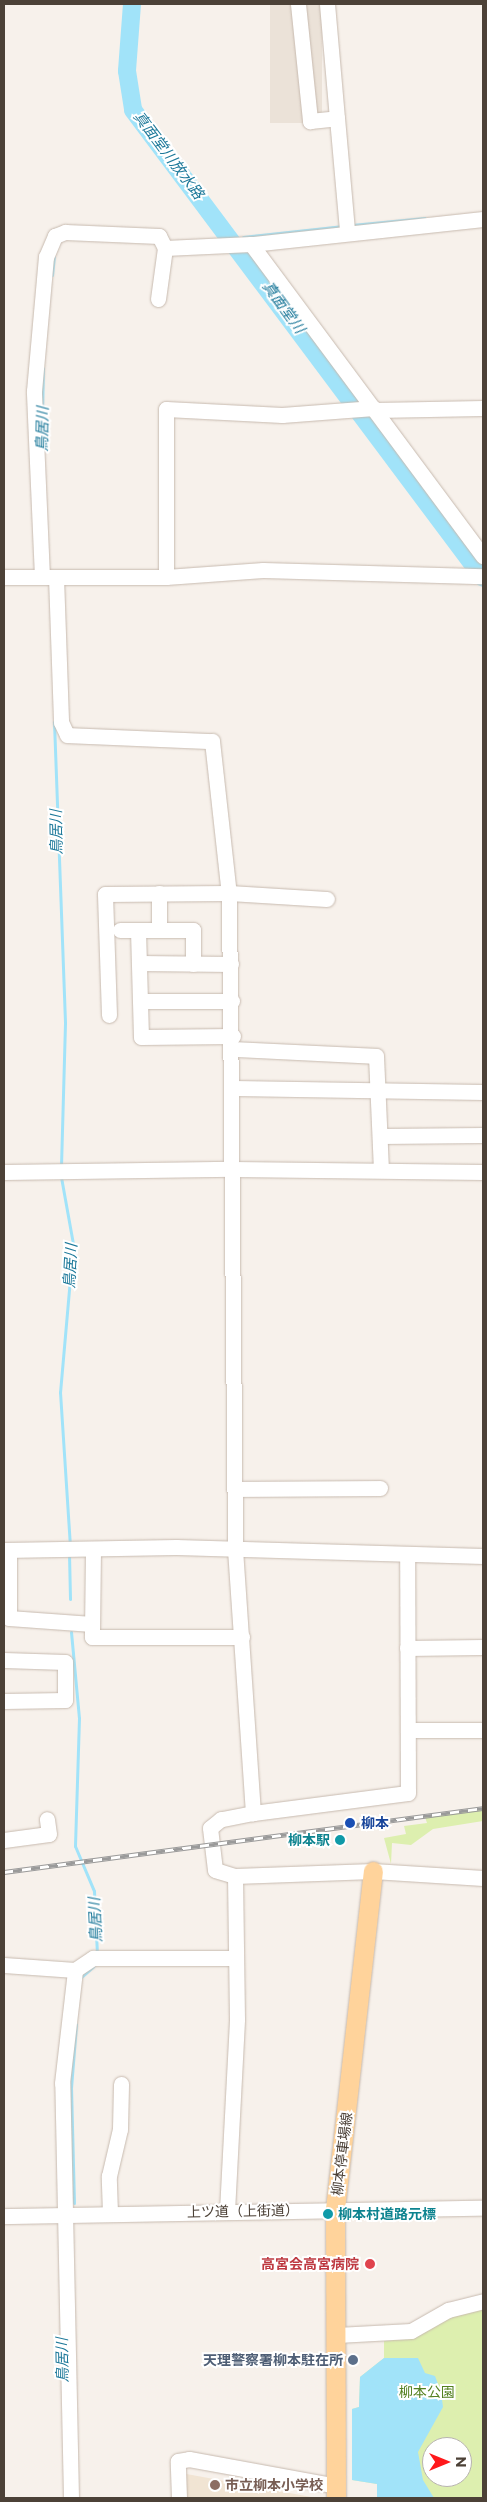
<!DOCTYPE html>
<meta charset="utf-8">
<style>
body{margin:0}
#map{position:relative;width:487px;height:2502px;overflow:hidden;background:#f7f1eb;font-family:Montserrat,"Noto Sans JP",sans-serif}
div>[style]{position:absolute}
.residential>*{inset:0;background:#ebe2d8;transform-origin:0 0}
.education>*{inset:0;background:#f1e4d3}
.green>*{inset:0;background:#ddefaf}
.water>*{inset:0;background:#a1e3f9}
.stream>*{height:3px;margin:-1.5px;padding:0 1.5px;transform-origin:1.5px;border-radius:1.5px;background:#a1e3f9}
.river>*{height:18px;margin:-9px;padding:0 9px;transform-origin:9px;border-radius:9px;background:#a1e3f9}
.roads{filter:drop-shadow(0 0 1px #c7baaf) drop-shadow(0 0 1px #c7baaf)}
.minor>*{height:15px;margin:-7.5px;padding:0 7.5px;transform-origin:7.5px;border-radius:7.5px;background:#fff}
.major>*{height:19px;margin:-9.5px;padding:0 9.5px;transform-origin:9.5px;border-radius:9.5px;background:#ffd39b}
.rail>*{height:5px;margin-top:-2.5px;transform-origin:0;background:repeating-linear-gradient(90deg,#fff 0 9px,#9a9a9a 0 18px);box-sizing:border-box;border-block:1px solid #9a9a9a}
.dots>*{width:14px;height:14px;translate:-50% -50%;box-sizing:border-box;border:2px solid #fff;border-radius:50%}
span{translate:-50% -50%;white-space:nowrap;text-align:center;line-height:1.15;-webkit-text-stroke:4px #fff;paint-order:stroke}
.transit-label{font-size:14px;color:#164399;font-weight:700}
.left{translate:0 -50%;text-align:left}
.culture-label{font-size:14px;color:#0d838f;font-weight:700}
.right{translate:-100% -50%;text-align:right}
.street-label{font-size:14px;color:#4c4137}
.health-label{font-size:14px;color:#be3a42;font-weight:700}
.service-label{font-size:14px;color:#4e5e75;font-weight:700}
.park-label{font-size:14px;color:#548121}
.education-label{font-size:14px;color:#785e54;font-weight:700}
.water-label{font-size:15px;color:#1d799a;font-style:italic}
.frame{position:absolute;inset:0;border:5px solid #4c4137;pointer-events:none}
.north{position:absolute;left:422px;top:2437px;width:50px;height:50px;box-sizing:border-box;background:#fff;border:1px solid #b7b3af;border-radius:50%;rotate:90deg;font-size:14px;font-weight:700;line-height:20px;text-align:center;color:#4c4137}
.north::after{content:'';display:block;margin:auto;width:18px;height:22px;background:#ff191c;clip-path:polygon(50% 0,100% 100%,50% 72%,0 100%)}
</style>
<div id="map">
<div class="residential">
<div style="left:270px;top:4px;width:52px;height:119px"></div>
</div>
<div class="education">
<div style="clip-path:polygon(181px 2473px,317px 2498px,181px 2498px)"></div>
</div>
<div class="green">
<div style="clip-path:polygon(483px 1809px,483px 1821px,433px 1829px,411px 1845px,392px 1843px,391px 1864px,384px 1838px,406px 1834px,404px 1826px,427px 1823px,425px 1817px)"></div>
<div style="clip-path:polygon(evenodd,483px 2303px,483px 2498px,377px 2498px,377px 2484px,352px 2480px,352px 2409px,359px 2407px,360px 2377px,384px 2358px,384px 2341px,413px 2338px,426px 2327px,483px 2303px,432px 2447px,462px 2447px,462px 2477px,432px 2477px,432px 2447px)"></div>
</div>
<div class="water">
<div style="clip-path:polygon(384px 2358px,418px 2358px,425px 2373px,435px 2376px,441px 2392px,443px 2407px,418px 2452px,423px 2480px,434px 2498px,377px 2498px,377px 2484px,352px 2480px,352px 2409px,359px 2407px,360px 2377px)"></div>
</div>
<div class="stream">
<div style="left:352px;top:225px;width:73px;rotate:-5.5deg"></div>
<div style="left:243px;top:237px;width:101px;rotate:-6.3deg"></div>
<div style="left:52px;top:275px;width:18px;rotate:-84deg"></div>
<div style="left:42px;top:415px;width:47px;rotate:-88.8deg"></div>
<div style="left:54px;top:722px;width:301px;rotate:87.9deg"></div>
<div style="left:65px;top:1023px;width:145px;rotate:91.6deg"></div>
<div style="left:61px;top:1177px;width:68px;rotate:79.8deg"></div>
<div style="left:73px;top:1244px;width:149px;rotate:95deg"></div>
<div style="left:60px;top:1392px;width:153px;rotate:86.3deg"></div>
<div style="left:69px;top:1554px;width:45px;rotate:88.7deg"></div>
<div style="left:71px;top:1632px;width:86px;rotate:84.7deg"></div>
<div style="left:79px;top:1718px;width:128px;rotate:91.8deg"></div>
<div style="left:75px;top:1846px;width:49px;rotate:67.1deg"></div>
<div style="left:94px;top:1891px;width:63px;rotate:87.3deg"></div>
<div style="left:80px;top:1978px;width:18px;rotate:-41deg"></div>
<div style="left:74px;top:2203px;width:115px;rotate:-91.5deg"></div>
<div style="left:71px;top:2088px;width:64px;rotate:-85.5deg"></div>
</div>
<div class="river">
<div style="left:132px;top:4px;width:67px;rotate:94.3deg"></div>
<div style="left:127px;top:71px;width:39px;rotate:81deg"></div>
<div style="left:133px;top:110px;width:584px;rotate:53.21deg"></div>
</div>
<div class="roads">
<div class="minor">
<div style="left:298px;top:4px;width:118px;rotate:84.1deg"></div>
<div style="left:310px;top:121px;width:27px;rotate:-6deg"></div>
<div style="left:337px;top:118px;width:113px;rotate:84.9deg"></div>
<div style="left:327px;top:4px;width:114px;rotate:85deg"></div>
<div style="left:483px;top:219px;width:233px;rotate:173.8deg"></div>
<div style="left:251px;top:244px;width:389px;rotate:53.4deg"></div>
<div style="left:158px;top:299px;width:51px;rotate:-82.2deg"></div>
<div style="left:165px;top:248px;width:86px;rotate:-2.7deg"></div>
<div style="left:375px;top:410px;width:108px;rotate:-1.1deg"></div>
<div style="left:4px;top:577px;width:162px"></div>
<div style="left:166px;top:577px;width:97px;rotate:-4.1deg"></div>
<div style="left:263px;top:570px;width:220px;rotate:1.6deg"></div>
<div style="left:42px;top:577px;width:186px;rotate:-92.5deg"></div>
<div style="left:34px;top:391px;width:135px;rotate:-84.9deg"></div>
<div style="left:46px;top:257px;width:23px;rotate:-67deg"></div>
<div style="left:55px;top:236px;width:11px;rotate:-22deg"></div>
<div style="left:65px;top:232px;width:94px;rotate:2.4deg"></div>
<div style="left:159px;top:236px;width:13px;rotate:63deg"></div>
<div style="left:56px;top:577px;width:145px;rotate:88deg"></div>
<div style="left:61px;top:722px;width:14px;rotate:65deg"></div>
<div style="left:67px;top:735px;width:145px;rotate:2.4deg"></div>
<div style="left:212px;top:741px;width:156px;rotate:83.7deg"></div>
<div style="left:229px;top:896px;width:653px;rotate:89.47deg"></div>
<div style="left:235px;top:1549px;width:265px;rotate:86.1deg"></div>
<div style="left:253px;top:1813px;width:33px;rotate:169deg"></div>
<div style="left:221px;top:1819px;width:14px;rotate:141deg"></div>
<div style="left:210px;top:1828px;width:42px;rotate:83.2deg"></div>
<div style="left:215px;top:1870px;width:21px;rotate:17deg"></div>
<div style="left:235px;top:1876px;width:138px;rotate:-2.1deg"></div>
<div style="left:373px;top:1871px;width:110px;rotate:3.6deg"></div>
<div style="left:166px;top:577px;width:168px;rotate:-90deg"></div>
<div style="left:166px;top:409px;width:116px;rotate:3deg"></div>
<div style="left:282px;top:415px;width:92px;rotate:-4.4deg"></div>
<div style="left:120px;top:930px;width:39px"></div>
<div style="left:159px;top:930px;width:37px;rotate:-90deg"></div>
<div style="left:138px;top:930px;width:107px;rotate:88.4deg"></div>
<div style="left:141px;top:1037px;width:92px;rotate:-0.6deg"></div>
<div style="left:159px;top:930px;width:34px"></div>
<div style="left:193px;top:930px;width:34px;rotate:90deg"></div>
<div style="left:139px;top:963px;width:92px;rotate:0.6deg"></div>
<div style="left:140px;top:1001px;width:92px"></div>
<div style="left:109px;top:1015px;width:121px;rotate:-91.9deg"></div>
<div style="left:105px;top:894px;width:124px;rotate:-0.5deg"></div>
<div style="left:229px;top:893px;width:98px;rotate:3.5deg"></div>
<div style="left:234px;top:1049px;width:142px;rotate:2.8deg"></div>
<div style="left:376px;top:1056px;width:114px;rotate:87.5deg"></div>
<div style="left:234px;top:1088px;width:249px;rotate:0.9deg"></div>
<div style="left:381px;top:1136px;width:102px;rotate:-0.6deg"></div>
<div style="left:4px;top:1172px;width:229px;rotate:-0.8deg"></div>
<div style="left:233px;top:1169px;width:250px;rotate:0.7deg"></div>
<div style="left:237px;top:1489px;width:143px;rotate:-0.4deg"></div>
<div style="left:4px;top:1550px;width:172px;rotate:-1deg"></div>
<div style="left:176px;top:1547px;width:307px;rotate:1.7deg"></div>
<div style="left:9px;top:1550px;width:68px;rotate:90deg"></div>
<div style="left:9px;top:1618px;width:83px;rotate:4.1deg"></div>
<div style="left:93px;top:1550px;width:87px;rotate:90.7deg"></div>
<div style="left:92px;top:1637px;width:150px"></div>
<div style="left:407px;top:1648px;width:76px;rotate:-0.8deg"></div>
<div style="left:4px;top:1660px;width:61px;rotate:1.9deg"></div>
<div style="left:65px;top:1662px;width:38px;rotate:90deg"></div>
<div style="left:65px;top:1700px;width:61px;rotate:179.1deg"></div>
<div style="left:409px;top:1730px;width:74px"></div>
<div style="left:253px;top:1813px;width:156px;rotate:-7.4deg"></div>
<div style="left:408px;top:1793px;width:238px;rotate:-90.2deg"></div>
<div style="left:4px;top:1840px;width:45px;rotate:-7.6deg"></div>
<div style="left:49px;top:1834px;width:15px;rotate:-98deg"></div>
<div style="left:4px;top:1965px;width:71px;rotate:4deg"></div>
<div style="left:75px;top:1970px;width:22px;rotate:-34deg"></div>
<div style="left:93px;top:1958px;width:141px"></div>
<div style="left:227px;top:2211px;width:192px;rotate:-87deg"></div>
<div style="left:237px;top:2019px;width:143px;rotate:-90.8deg"></div>
<div style="left:110px;top:2213px;width:37px;rotate:-92deg"></div>
<div style="left:109px;top:2176px;width:48px;rotate:-76.8deg"></div>
<div style="left:120px;top:2129px;width:45px;rotate:-88.7deg"></div>
<div style="left:4px;top:2216px;width:479px;rotate:-1deg"></div>
<div style="left:337px;top:2335px;width:74px;rotate:-3.1deg"></div>
<div style="left:411px;top:2331px;width:43px;rotate:-29.6deg"></div>
<div style="left:448px;top:2310px;width:36px;rotate:-14deg"></div>
<div style="left:71px;top:2498px;width:415px;rotate:-91.2deg"></div>
<div style="left:62px;top:2083px;width:114px;rotate:-83.4deg"></div>
<div style="left:179px;top:2498px;width:37px;rotate:-92deg"></div>
<div style="left:178px;top:2461px;width:11px;rotate:-10deg"></div>
<div style="left:189px;top:2459px;width:150px;rotate:10.3deg"></div>
</div>
<div class="major">
<div style="left:336px;top:2498px;width:289px;rotate:-90.2deg"></div>
<div style="left:335px;top:2209px;width:340px;rotate:-83.6deg"></div>
</div>
</div>
<div class="rail">
<div style="left:4px;top:1872px;width:483px;rotate:-7.6deg"></div>
</div>
<div class="dots">
<div style="left:350px;top:1823px;background:#1a4fb4"></div>
<div style="left:340px;top:1840px;background:#0f9aa8"></div>
<div style="left:328px;top:2214px;background:#0f9aa8"></div>
<div style="left:370px;top:2264px;background:#e0444e"></div>
<div style="left:353px;top:2360px;background:#5c6f8a"></div>
<div style="left:215px;top:2485px;background:#8d6e63"></div>
</div>
<div class="transit-label">
<span class="left" style="left:361px;top:1823px">柳本</span>
</div>
<div class="culture-label">
<span class="right" style="left:330px;top:1840px">柳本駅</span>
<span class="left" style="left:338px;top:2214px">柳本村道路元標</span>
</div>
<div class="street-label">
<span style="left:342px;top:2154px;rotate:-83deg">柳本停車場線</span>
<span style="left:243px;top:2211px;rotate:-1deg">上ツ道（上街道）</span>
</div>
<div class="health-label">
<span class="right" style="left:359px;top:2264px">高宮会高宮病院</span>
</div>
<div class="service-label">
<span class="right" style="left:343px;top:2360px">天理警察署柳本駐在所</span>
</div>
<div class="park-label">
<span style="left:427px;top:2392px">柳本公園</span>
</div>
<div class="education-label">
<span class="left" style="left:225px;top:2485px">市立柳本小学校</span>
</div>
<div class="water-label">
<span style="left:169px;top:155px;rotate:53deg">真面堂川放水路</span>
<span style="left:284px;top:307px;rotate:54deg">真面堂川</span>
<span style="left:42px;top:429px;rotate:-89deg">鳥居川</span>
<span style="left:56px;top:832px;rotate:-91deg">鳥居川</span>
<span style="left:70px;top:1266px;rotate:-87deg">鳥居川</span>
<span style="left:95px;top:1920px;rotate:-93deg">鳥居川</span>
<span style="left:62px;top:2360px;rotate:-91deg">鳥居川</span>
</div>
<div class="frame"></div>
<div class="north">N</div>
</div>
